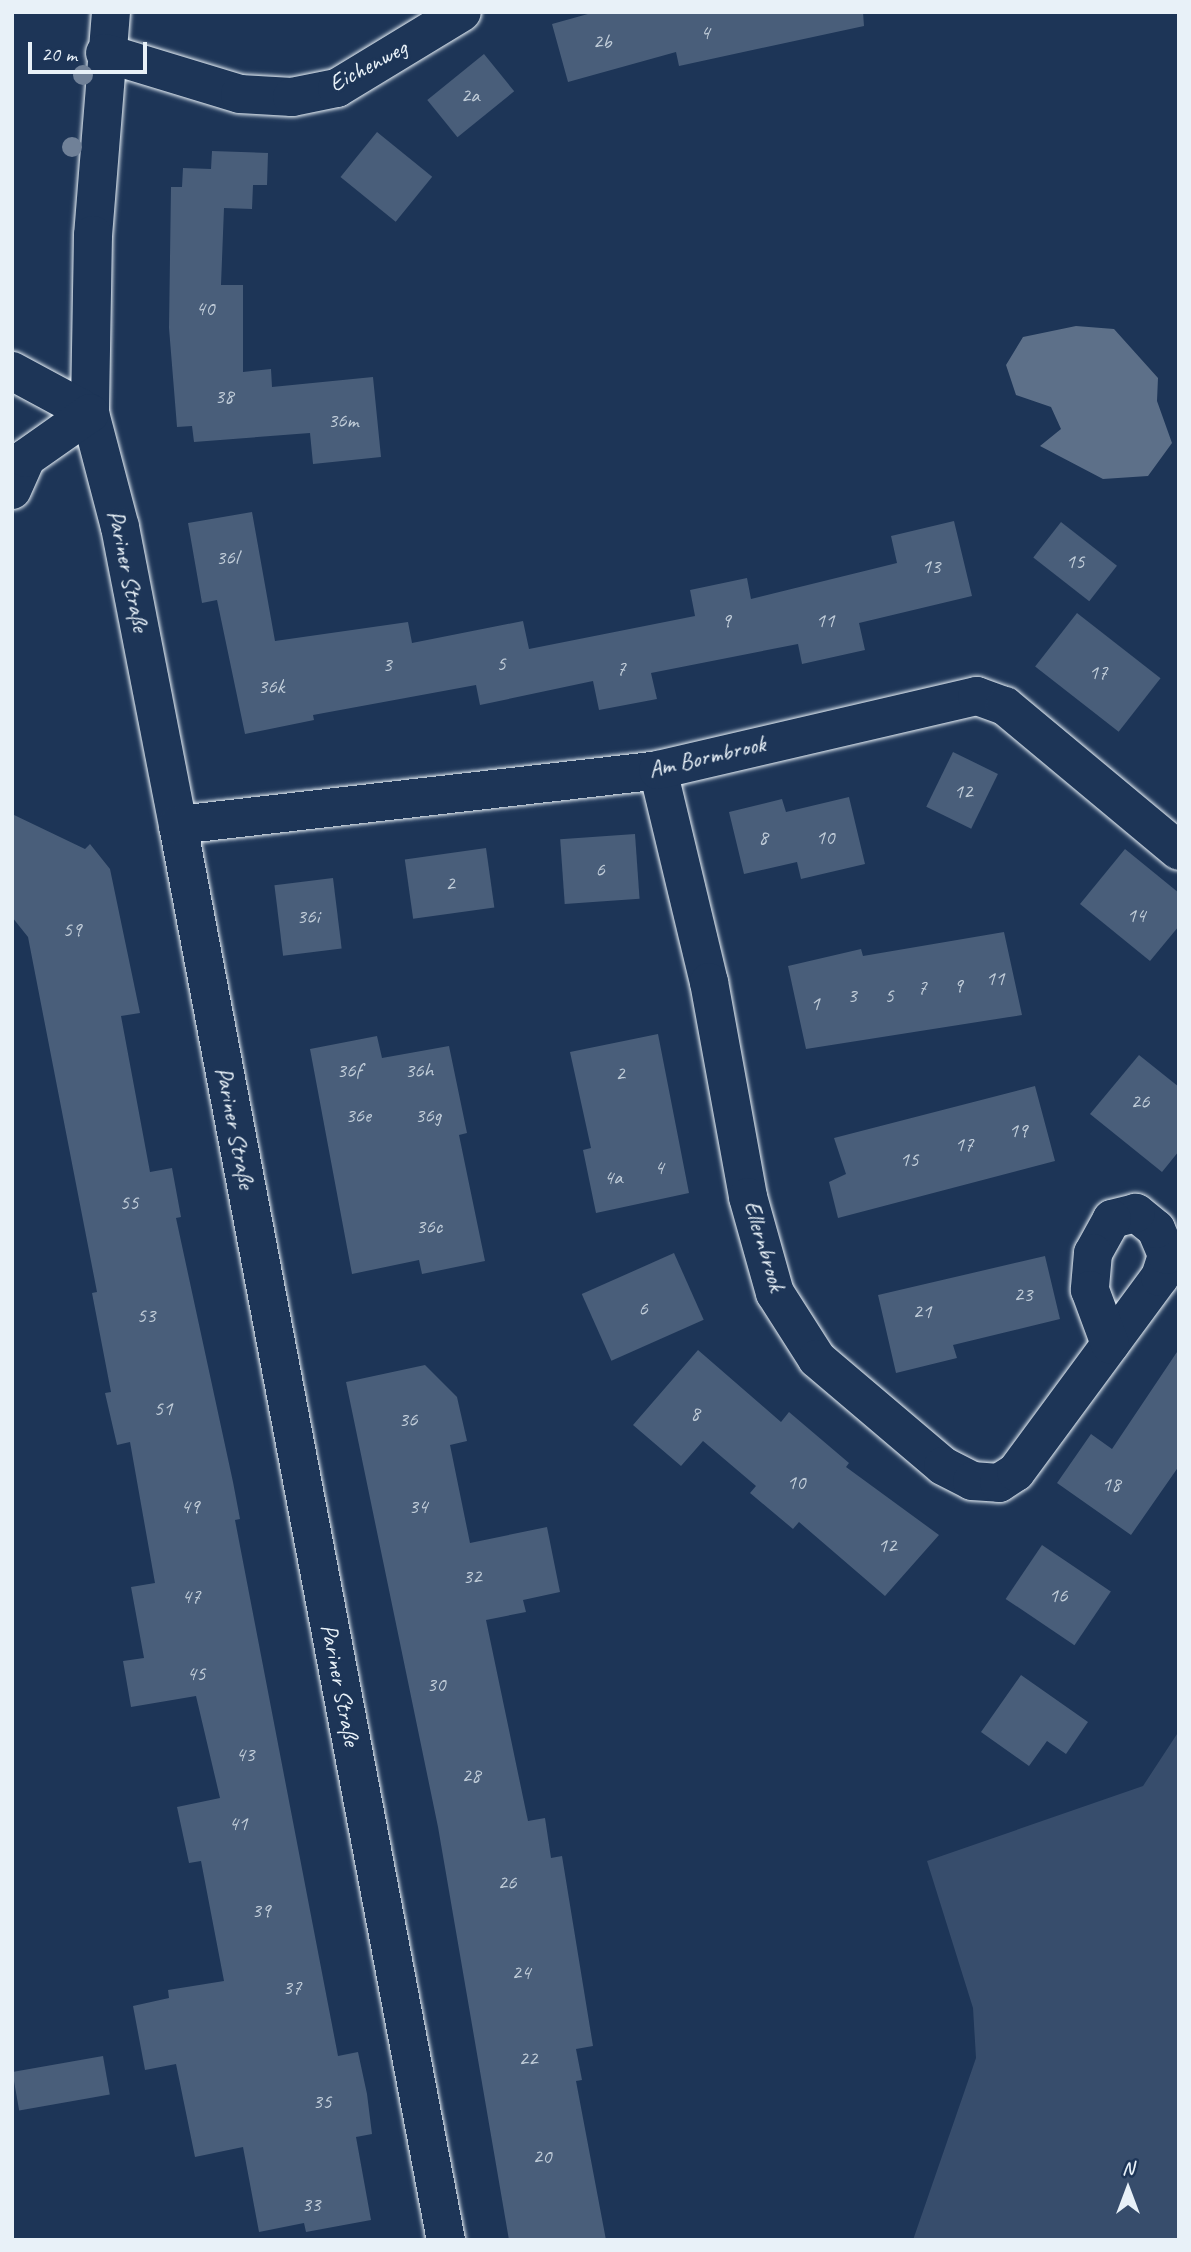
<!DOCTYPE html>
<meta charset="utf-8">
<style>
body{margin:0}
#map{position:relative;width:1191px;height:2252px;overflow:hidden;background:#1d3557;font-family:Caveat,sans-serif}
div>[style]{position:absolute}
.green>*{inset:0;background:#374d6c}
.water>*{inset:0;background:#5d7089}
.building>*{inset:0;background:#495e7a;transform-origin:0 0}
.roads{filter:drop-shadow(0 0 2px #e8f1f8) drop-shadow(0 0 2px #e8f1f8)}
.minor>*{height:38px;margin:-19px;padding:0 19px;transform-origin:19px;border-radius:19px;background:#1d3557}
.trees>*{width:20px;height:20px;margin:-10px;border-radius:50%;background:#708198}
span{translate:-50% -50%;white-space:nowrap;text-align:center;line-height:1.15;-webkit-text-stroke:6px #1d3557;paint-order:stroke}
.number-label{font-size:21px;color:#c0ccd8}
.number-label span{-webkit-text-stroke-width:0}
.street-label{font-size:24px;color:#e8f1f8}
.frame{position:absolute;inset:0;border:14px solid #e8f1f8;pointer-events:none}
.north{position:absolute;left:1093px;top:2154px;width:70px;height:70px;-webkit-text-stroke:5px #1d3557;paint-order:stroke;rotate:0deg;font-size:19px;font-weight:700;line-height:28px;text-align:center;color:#e8f1f8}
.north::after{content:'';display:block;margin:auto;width:24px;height:32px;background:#e8f1f8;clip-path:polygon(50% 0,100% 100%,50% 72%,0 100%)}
.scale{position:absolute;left:28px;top:42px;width:119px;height:32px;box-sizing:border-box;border:4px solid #e8f1f8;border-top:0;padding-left:9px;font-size:21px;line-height:24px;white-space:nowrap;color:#e8f1f8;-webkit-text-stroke:5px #1d3557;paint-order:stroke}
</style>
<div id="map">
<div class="green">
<div style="clip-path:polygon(1179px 1731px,1179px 2240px,913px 2240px,976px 2058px,973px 2008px,927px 1861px,1143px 1786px)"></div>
</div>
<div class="water">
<div style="clip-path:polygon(1076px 326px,1114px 329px,1158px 378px,1157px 401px,1172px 443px,1148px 476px,1103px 479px,1040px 446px,1061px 429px,1051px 407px,1016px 395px,1006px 365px,1023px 337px)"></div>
</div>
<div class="building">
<div style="clip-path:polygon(595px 12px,863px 12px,864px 26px,679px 66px,676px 52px,568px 82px,552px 24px)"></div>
<div style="left:484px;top:54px;width:48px;height:73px;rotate:51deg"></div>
<div style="left:377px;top:132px;width:71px;height:58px;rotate:39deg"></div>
<div style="clip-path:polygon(212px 151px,268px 153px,267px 185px,253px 185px,252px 209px,224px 208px,221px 285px,243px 285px,243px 372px,271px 369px,272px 387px,373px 377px,381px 457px,313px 464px,310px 433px,194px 442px,192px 426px,177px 427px,169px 328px,171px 187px,182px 187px,183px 168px,211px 169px)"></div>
<div style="clip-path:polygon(252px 512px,275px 641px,408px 622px,412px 643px,523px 621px,529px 649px,695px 616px,690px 590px,747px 578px,751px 599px,897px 563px,891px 536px,954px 521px,972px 596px,859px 623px,865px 650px,802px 664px,798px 644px,651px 673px,657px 699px,599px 710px,593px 681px,480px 705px,476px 685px,313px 715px,314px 720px,245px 734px,217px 600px,202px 603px,188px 523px)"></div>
<div style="left:1061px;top:522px;width:71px;height:45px;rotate:38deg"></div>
<div style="left:1077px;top:613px;width:106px;height:68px;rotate:38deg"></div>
<div style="left:953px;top:752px;width:50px;height:61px;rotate:26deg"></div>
<div style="clip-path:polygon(849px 797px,865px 864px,801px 879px,797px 862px,744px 874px,729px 812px,782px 799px,786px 812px)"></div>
<div style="clip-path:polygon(12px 814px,85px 849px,90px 844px,110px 869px,140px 1013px,121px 1016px,150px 1172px,172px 1168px,181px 1217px,176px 1218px,233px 1482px,240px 1519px,235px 1520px,338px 2056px,358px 2052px,367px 2094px,372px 2134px,356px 2137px,371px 2220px,306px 2232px,304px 2223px,259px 2232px,243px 2147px,195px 2157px,176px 2064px,145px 2070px,133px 2006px,169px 1998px,168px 1990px,224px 1981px,201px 1861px,189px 1863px,177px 1807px,220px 1798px,196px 1696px,131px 1707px,123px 1661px,144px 1658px,131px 1587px,155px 1583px,130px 1442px,117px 1445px,105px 1393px,111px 1392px,92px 1293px,97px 1292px,28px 937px,12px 917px)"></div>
<div style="left:635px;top:834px;width:65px;height:75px;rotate:86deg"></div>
<div style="left:486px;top:848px;width:60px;height:82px;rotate:82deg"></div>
<div style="clip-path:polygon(1125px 849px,1179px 893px,1179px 926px,1150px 961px,1080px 904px)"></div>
<div style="left:333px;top:878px;width:71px;height:59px;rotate:83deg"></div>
<div style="clip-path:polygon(1004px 932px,1022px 1015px,806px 1049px,788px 966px,861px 949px,863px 956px)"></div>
<div style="clip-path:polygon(658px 1034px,689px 1193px,596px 1213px,583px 1150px,591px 1148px,570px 1052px)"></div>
<div style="clip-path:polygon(377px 1036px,382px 1058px,449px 1046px,467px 1133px,459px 1135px,485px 1261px,422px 1274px,419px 1260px,352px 1274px,310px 1049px)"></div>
<div style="clip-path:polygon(1139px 1055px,1179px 1087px,1179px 1151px,1162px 1172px,1090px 1114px)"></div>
<div style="clip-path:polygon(1035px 1086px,1055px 1161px,838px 1218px,829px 1182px,846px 1174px,834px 1138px)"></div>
<div style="left:674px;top:1253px;width:73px;height:101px;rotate:66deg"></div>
<div style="clip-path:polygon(1045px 1256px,1060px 1319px,953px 1345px,957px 1358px,896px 1373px,878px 1295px)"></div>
<div style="clip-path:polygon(1179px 1349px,1179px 1466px,1131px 1535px,1057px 1483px,1091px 1434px,1112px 1449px)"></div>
<div style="clip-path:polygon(698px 1350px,781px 1422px,789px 1412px,849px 1463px,846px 1467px,939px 1535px,885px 1596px,799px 1522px,793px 1529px,750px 1493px,756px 1486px,703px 1441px,681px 1466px,633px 1425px)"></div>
<div style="clip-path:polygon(425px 1365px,457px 1397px,467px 1441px,450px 1445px,470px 1543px,547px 1527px,560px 1592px,523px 1600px,526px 1612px,486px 1620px,528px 1821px,545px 1818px,551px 1858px,562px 1856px,593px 2046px,576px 2049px,582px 2080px,576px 2081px,606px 2240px,509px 2240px,438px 1827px,346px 1382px)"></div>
<div style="left:1042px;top:1545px;width:83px;height:65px;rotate:34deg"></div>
<div style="clip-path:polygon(1021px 1675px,1088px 1722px,1066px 1754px,1047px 1741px,1029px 1766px,981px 1732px)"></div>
<div style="left:103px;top:2056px;width:39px;height:92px;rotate:80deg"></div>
</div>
<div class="roads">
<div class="minor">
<div style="left:111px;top:12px;width:224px;rotate:94.6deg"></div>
<div style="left:93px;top:235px;width:178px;rotate:91deg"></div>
<div style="left:90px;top:413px;width:118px;rotate:75.3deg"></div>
<div style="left:120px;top:527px;width:304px;rotate:79deg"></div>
<div style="left:178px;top:825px;width:1440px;rotate:79.28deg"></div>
<div style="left:105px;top:53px;width:141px;rotate:16.9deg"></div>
<div style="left:240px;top:94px;width:52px;rotate:3.3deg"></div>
<div style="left:292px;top:97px;width:46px;rotate:-11.3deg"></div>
<div style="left:337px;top:88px;width:146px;rotate:-31.3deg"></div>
<div style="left:12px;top:371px;width:89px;rotate:28.3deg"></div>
<div style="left:12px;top:490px;width:35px;rotate:-66deg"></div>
<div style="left:26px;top:458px;width:78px;rotate:-35.1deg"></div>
<div style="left:658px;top:770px;width:218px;rotate:76.5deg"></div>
<div style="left:709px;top:982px;width:219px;rotate:79.7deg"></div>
<div style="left:748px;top:1197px;width:100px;rotate:74.3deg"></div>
<div style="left:775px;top:1293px;width:78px;rotate:57.5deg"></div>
<div style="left:817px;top:1359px;width:165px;rotate:40.3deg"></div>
<div style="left:943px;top:1466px;width:33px;rotate:27deg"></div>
<div style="left:972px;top:1481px;width:27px;rotate:4deg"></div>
<div style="left:999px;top:1483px;width:20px;rotate:-33deg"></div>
<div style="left:1016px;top:1472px;width:242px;rotate:-53.6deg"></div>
<div style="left:1160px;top:1277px;width:23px;rotate:-72deg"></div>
<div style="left:1167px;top:1255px;width:28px;rotate:-113deg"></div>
<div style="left:1156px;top:1229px;width:26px;rotate:-141deg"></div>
<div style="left:1136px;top:1213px;width:25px;rotate:166deg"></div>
<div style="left:1112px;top:1219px;width:39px;rotate:119deg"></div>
<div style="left:1093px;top:1253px;width:37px;rotate:95deg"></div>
<div style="left:1090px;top:1290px;width:58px;rotate:69.7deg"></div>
<div style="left:178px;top:825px;width:483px;rotate:-6.5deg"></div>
<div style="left:658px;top:770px;width:327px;rotate:-13.1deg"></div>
<div style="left:977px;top:696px;width:30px;rotate:20deg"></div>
<div style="left:1005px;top:706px;width:226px;rotate:39.8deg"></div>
</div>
</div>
<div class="trees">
<div style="left:83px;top:75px"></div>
<div style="left:72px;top:147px"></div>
</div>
<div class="number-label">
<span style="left:705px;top:32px">4</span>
<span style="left:602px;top:41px">2b</span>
<span style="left:470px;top:95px">2a</span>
<span style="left:205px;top:308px">40</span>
<span style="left:224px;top:396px">38</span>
<span style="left:343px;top:420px">36m</span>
<span style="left:227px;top:557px">36l</span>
<span style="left:1075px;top:561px">15</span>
<span style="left:931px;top:566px">13</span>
<span style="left:726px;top:620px">9</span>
<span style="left:825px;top:620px">11</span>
<span style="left:501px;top:663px">5</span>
<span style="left:387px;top:664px">3</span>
<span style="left:621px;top:668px">7</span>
<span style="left:1098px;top:672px">17</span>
<span style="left:271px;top:686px">36k</span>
<span style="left:963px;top:791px">12</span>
<span style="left:763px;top:837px">8</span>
<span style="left:825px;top:837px">10</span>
<span style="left:600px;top:869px">6</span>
<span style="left:450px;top:883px">2</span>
<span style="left:1136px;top:915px">14</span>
<span style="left:308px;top:916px">36i</span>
<span style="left:72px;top:929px">59</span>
<span style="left:995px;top:978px">11</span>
<span style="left:958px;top:985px">9</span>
<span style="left:922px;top:987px">7</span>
<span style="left:852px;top:995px">3</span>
<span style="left:889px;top:995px">5</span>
<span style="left:815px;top:1003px">1</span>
<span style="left:349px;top:1070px">36f</span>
<span style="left:419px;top:1070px">36h</span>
<span style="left:620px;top:1073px">2</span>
<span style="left:1140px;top:1101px">26</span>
<span style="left:358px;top:1115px">36e</span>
<span style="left:428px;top:1115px">36g</span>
<span style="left:1018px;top:1130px">19</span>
<span style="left:964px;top:1144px">17</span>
<span style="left:909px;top:1159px">15</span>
<span style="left:659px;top:1167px">4</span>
<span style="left:613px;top:1177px">4a</span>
<span style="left:129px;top:1202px">55</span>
<span style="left:429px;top:1226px">36c</span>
<span style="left:1023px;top:1294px">23</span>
<span style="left:643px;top:1308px">6</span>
<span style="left:922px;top:1311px">21</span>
<span style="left:146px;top:1315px">53</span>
<span style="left:163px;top:1408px">51</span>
<span style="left:695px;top:1413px">8</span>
<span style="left:408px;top:1419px">36</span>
<span style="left:796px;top:1482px">10</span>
<span style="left:1111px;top:1484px">18</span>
<span style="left:190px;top:1506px">49</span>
<span style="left:418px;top:1506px">34</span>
<span style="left:887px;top:1545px">12</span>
<span style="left:472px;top:1576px">32</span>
<span style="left:1058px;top:1595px">16</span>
<span style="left:191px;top:1596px">47</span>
<span style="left:196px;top:1673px">45</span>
<span style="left:436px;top:1684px">30</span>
<span style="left:245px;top:1754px">43</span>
<span style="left:471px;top:1775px">28</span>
<span style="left:238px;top:1823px">41</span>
<span style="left:507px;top:1882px">26</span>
<span style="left:261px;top:1910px">39</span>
<span style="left:521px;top:1972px">24</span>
<span style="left:292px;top:1987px">37</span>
<span style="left:528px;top:2058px">22</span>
<span style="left:322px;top:2101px">35</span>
<span style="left:542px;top:2156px">20</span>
<span style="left:311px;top:2204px">33</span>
</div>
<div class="street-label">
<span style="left:368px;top:66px;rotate:-28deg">Eichenweg</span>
<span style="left:128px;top:571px;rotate:78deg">Pariner Straße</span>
<span style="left:707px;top:757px;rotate:-13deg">Am Bormbrook</span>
<span style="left:235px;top:1128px;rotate:79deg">Pariner Straße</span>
<span style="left:764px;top:1246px;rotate:73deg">Ellernbrook</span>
<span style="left:340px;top:1685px;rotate:79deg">Pariner Straße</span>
</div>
<div class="frame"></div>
<div class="north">N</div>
<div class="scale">20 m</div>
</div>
